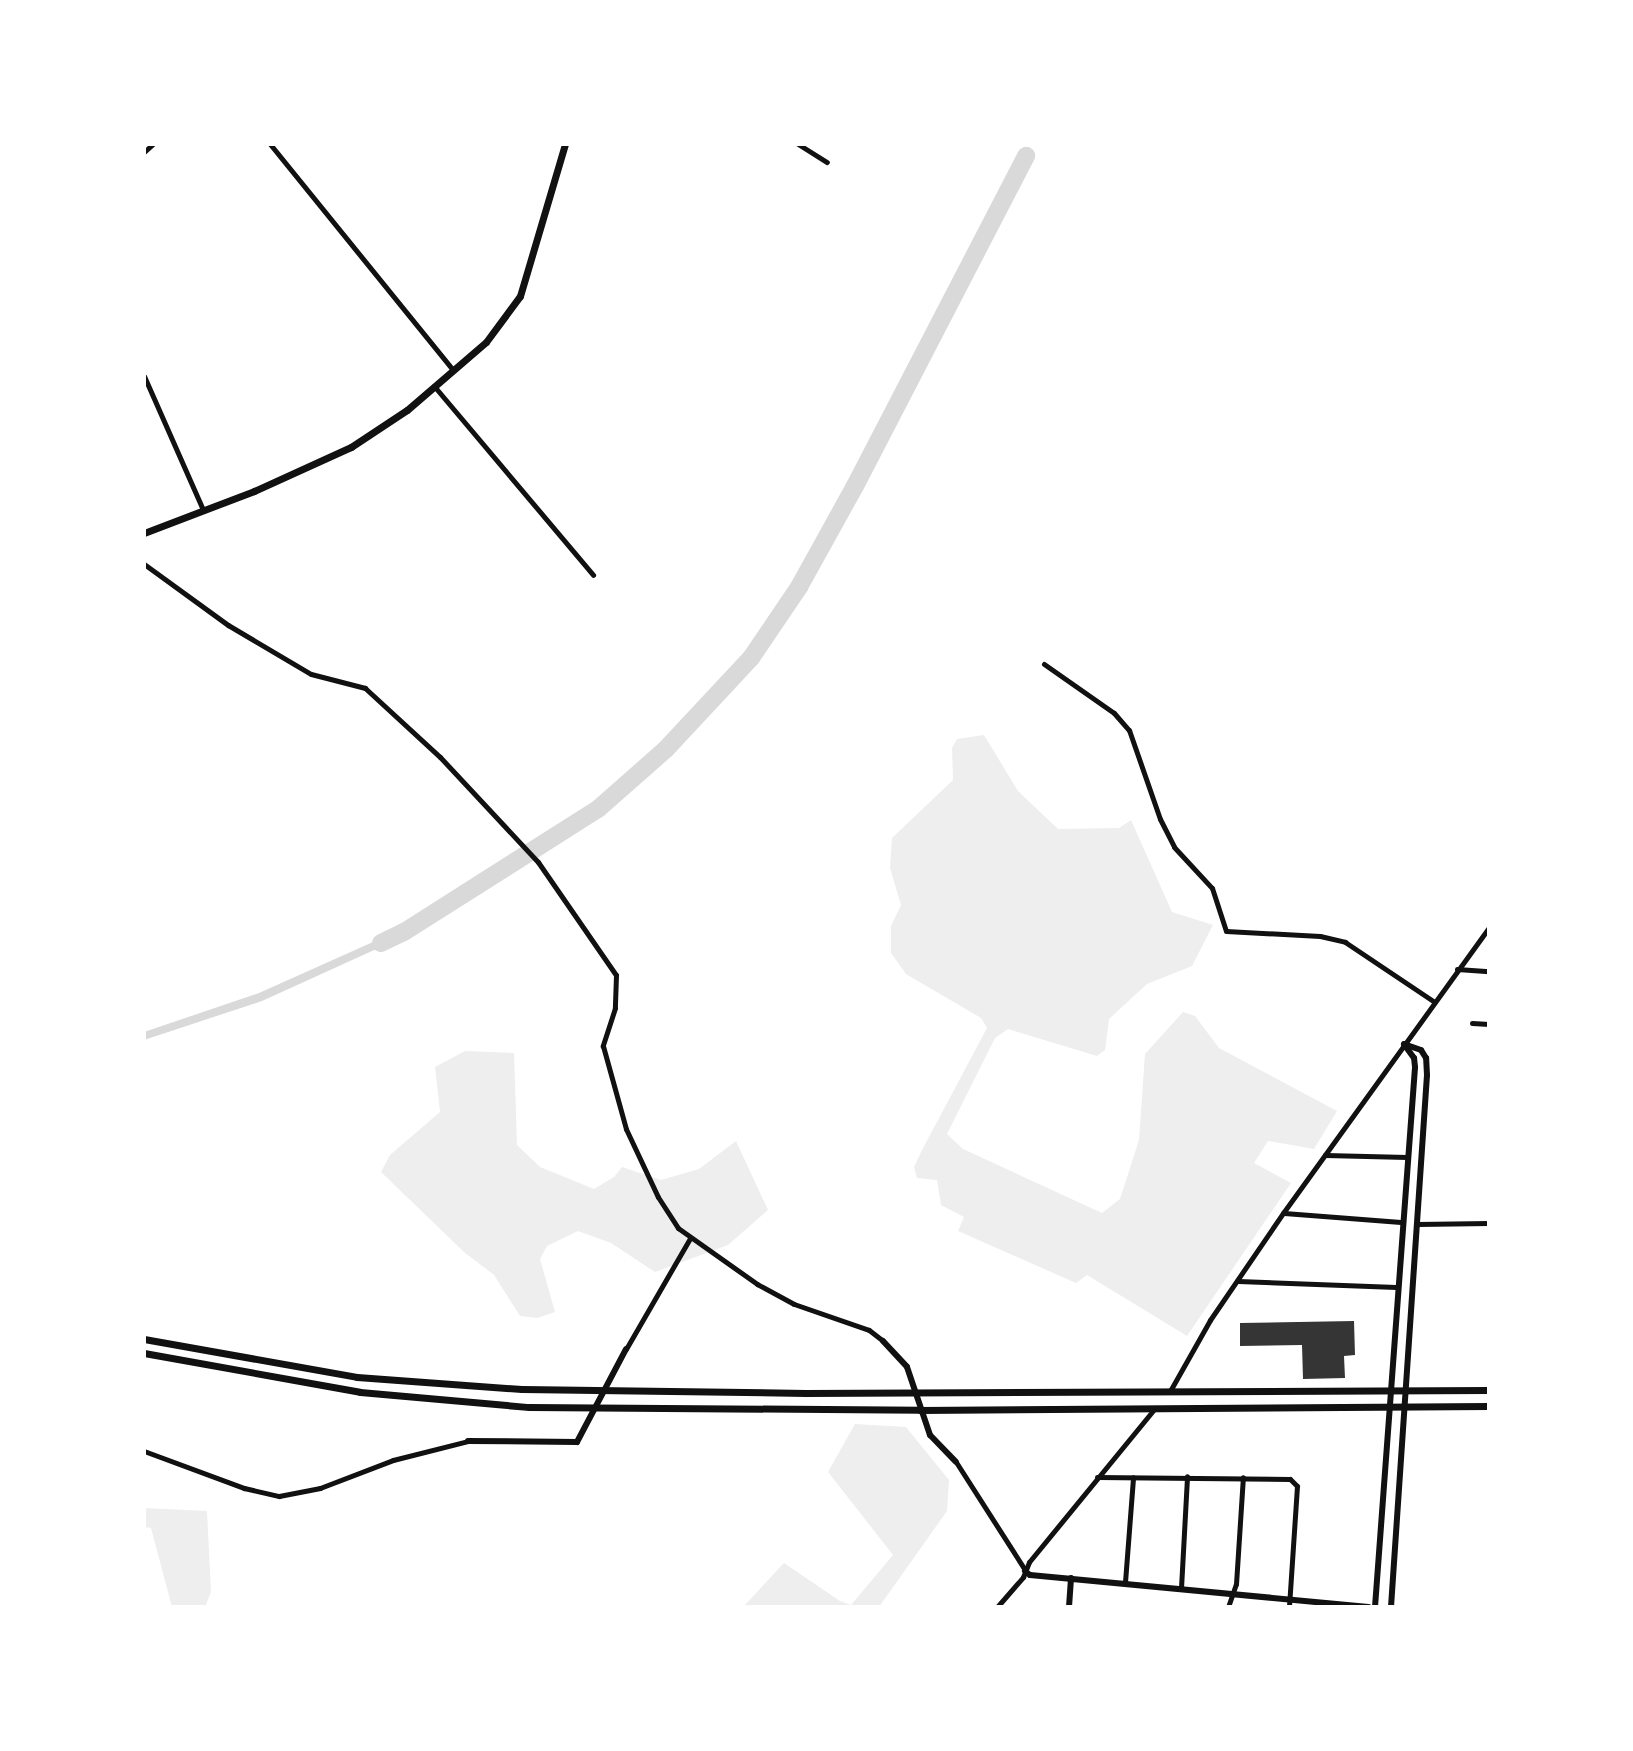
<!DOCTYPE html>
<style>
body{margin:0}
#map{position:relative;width:1633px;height:1751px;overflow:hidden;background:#fff;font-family:Barlow,sans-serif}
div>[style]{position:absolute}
.green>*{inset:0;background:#eee}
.water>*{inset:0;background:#d9d9d9}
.river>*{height:18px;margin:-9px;padding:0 9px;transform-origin:9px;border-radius:9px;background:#d9d9d9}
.building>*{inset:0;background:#353535}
.minor>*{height:5px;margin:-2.5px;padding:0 2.5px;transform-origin:2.5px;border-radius:2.5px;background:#111}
.tertiary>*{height:6px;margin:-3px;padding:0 3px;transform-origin:3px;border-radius:3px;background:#111}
.primary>*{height:7px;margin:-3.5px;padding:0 3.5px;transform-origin:3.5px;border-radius:3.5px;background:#111}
span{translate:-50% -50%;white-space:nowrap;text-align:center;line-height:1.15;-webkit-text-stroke:7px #fff;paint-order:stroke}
.frame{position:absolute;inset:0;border:146px solid #fff;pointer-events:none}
</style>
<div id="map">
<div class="green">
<div style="clip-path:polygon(984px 735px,1018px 791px,1058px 829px,1119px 828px,1131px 820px,1172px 912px,1213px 925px,1192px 966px,1147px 984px,1109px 1019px,1105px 1050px,1097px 1056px,1008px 1029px,995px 1038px,947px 1134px,963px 1149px,1102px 1213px,1120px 1199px,1139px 1140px,1145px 1054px,1183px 1012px,1195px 1016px,1219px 1048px,1337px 1111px,1314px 1149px,1268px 1141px,1254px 1163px,1291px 1183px,1187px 1336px,1087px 1275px,1076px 1283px,958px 1231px,964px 1217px,941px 1205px,937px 1180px,917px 1178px,914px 1167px,921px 1152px,987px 1028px,981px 1018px,906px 974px,891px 953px,891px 926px,901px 905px,890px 868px,892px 838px,953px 780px,952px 748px,957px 739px)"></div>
<div style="clip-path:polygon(465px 1051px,514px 1053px,517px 1145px,540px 1167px,594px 1189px,614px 1177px,622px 1167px,661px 1180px,699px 1169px,736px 1141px,768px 1210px,728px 1245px,655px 1272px,611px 1243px,578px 1231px,547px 1246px,540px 1259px,555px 1312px,537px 1318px,520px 1316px,494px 1275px,464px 1252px,381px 1172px,390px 1155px,440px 1112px,435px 1067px)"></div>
<div style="clip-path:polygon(855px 1424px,906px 1427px,949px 1480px,947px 1511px,879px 1607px,743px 1607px,784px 1563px,840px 1601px,851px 1605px,893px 1555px,828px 1472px)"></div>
<div style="clip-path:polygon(144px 1508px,207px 1511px,211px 1592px,205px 1607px,172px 1607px,151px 1528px,144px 1527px)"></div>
</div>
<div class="water">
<div style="clip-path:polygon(402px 929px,405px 936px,262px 1001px,144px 1040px,144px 1032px,259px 993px)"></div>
</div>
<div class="river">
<div style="left:381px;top:943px;width:25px;rotate:-26deg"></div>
<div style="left:404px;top:932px;width:230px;rotate:-32.4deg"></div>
<div style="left:598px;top:809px;width:91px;rotate:-41.4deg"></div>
<div style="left:666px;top:749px;width:125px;rotate:-47deg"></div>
<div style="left:751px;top:658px;width:86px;rotate:-55.9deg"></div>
<div style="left:799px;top:587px;width:115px;rotate:-61deg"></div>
<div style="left:855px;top:486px;width:372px;rotate:-62.6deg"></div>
</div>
<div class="building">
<div style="clip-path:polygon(1354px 1321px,1355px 1355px,1344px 1356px,1345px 1378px,1303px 1379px,1302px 1345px,1240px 1346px,1240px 1323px)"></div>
</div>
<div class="minor">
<div style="left:270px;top:144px;width:291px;rotate:51deg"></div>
<div style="left:798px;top:144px;width:34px;rotate:32deg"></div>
<div style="left:144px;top:152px;width:12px;rotate:-42deg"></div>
<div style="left:144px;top:376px;width:146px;rotate:66.2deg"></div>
<div style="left:434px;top:386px;width:247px;rotate:49.9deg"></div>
<div style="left:144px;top:564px;width:104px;rotate:36deg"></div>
<div style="left:228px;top:625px;width:96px;rotate:30.6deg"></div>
<div style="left:311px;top:674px;width:56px;rotate:14.5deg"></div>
<div style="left:365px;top:688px;width:102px;rotate:42.6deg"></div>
<div style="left:440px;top:757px;width:144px;rotate:47deg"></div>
<div style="left:538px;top:862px;width:137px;rotate:55.4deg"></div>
<div style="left:616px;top:975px;width:33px;rotate:92deg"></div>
<div style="left:615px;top:1008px;width:40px;rotate:108deg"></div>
<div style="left:603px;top:1046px;width:86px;rotate:74.5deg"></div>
<div style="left:626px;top:1129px;width:75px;rotate:64.8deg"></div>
<div style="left:658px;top:1197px;width:37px;rotate:57deg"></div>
<div style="left:678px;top:1228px;width:97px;rotate:35.3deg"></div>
<div style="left:757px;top:1284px;width:42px;rotate:28.4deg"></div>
<div style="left:794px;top:1304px;width:79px;rotate:19.1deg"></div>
<div style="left:869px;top:1330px;width:18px;rotate:38deg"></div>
<div style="left:1044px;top:664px;width:85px;rotate:35deg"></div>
<div style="left:1114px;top:713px;width:23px;rotate:49deg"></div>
<div style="left:1129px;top:730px;width:94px;rotate:70.8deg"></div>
<div style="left:1160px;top:819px;width:31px;rotate:63deg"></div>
<div style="left:1174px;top:847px;width:56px;rotate:47.2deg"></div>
<div style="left:1212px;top:888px;width:45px;rotate:72deg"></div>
<div style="left:1226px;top:931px;width:94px;rotate:3deg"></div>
<div style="left:1320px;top:936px;width:26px;rotate:13deg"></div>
<div style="left:1345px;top:942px;width:106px;rotate:33.8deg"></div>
<div style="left:1457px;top:969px;width:32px;rotate:4deg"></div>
<div style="left:1472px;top:1023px;width:17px;rotate:3deg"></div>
<div style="left:1325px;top:1155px;width:82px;rotate:1.4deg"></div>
<div style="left:1284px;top:1213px;width:117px;rotate:4.4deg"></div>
<div style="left:1417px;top:1224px;width:72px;rotate:-0.8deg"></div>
<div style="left:1238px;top:1281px;width:158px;rotate:2.2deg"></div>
<div style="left:626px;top:1349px;width:128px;rotate:-60deg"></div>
<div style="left:1170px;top:1391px;width:81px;rotate:-60.6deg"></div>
<div style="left:1210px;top:1320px;width:130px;rotate:-55.7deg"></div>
<div style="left:1283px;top:1213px;width:352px;rotate:-54.2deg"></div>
<div style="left:144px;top:1451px;width:107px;rotate:20.3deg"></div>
<div style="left:244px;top:1488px;width:36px;rotate:13deg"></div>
<div style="left:279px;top:1496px;width:42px;rotate:-11deg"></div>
<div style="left:320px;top:1488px;width:78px;rotate:-21deg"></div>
<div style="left:393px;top:1460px;width:77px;rotate:-14.2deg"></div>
<div style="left:956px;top:1462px;width:128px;rotate:57.4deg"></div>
<div style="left:1097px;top:1477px;width:193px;rotate:0.6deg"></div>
<div style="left:1290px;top:1479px;width:10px;rotate:45deg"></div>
<div style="left:1297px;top:1486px;width:121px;rotate:93.8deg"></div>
<div style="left:1125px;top:1582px;width:105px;rotate:-85.6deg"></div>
<div style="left:1181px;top:1588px;width:112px;rotate:-86.9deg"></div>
<div style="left:997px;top:1607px;width:40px;rotate:-49deg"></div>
<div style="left:1023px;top:1577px;width:16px;rotate:-68deg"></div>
<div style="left:1029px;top:1562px;width:199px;rotate:-50.7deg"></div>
<div style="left:1228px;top:1607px;width:24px;rotate:-71deg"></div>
<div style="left:1236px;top:1584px;width:107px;rotate:-86.3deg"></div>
</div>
<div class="tertiary">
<div style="left:883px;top:1341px;width:35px;rotate:47deg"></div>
<div style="left:907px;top:1367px;width:72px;rotate:71.3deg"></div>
<div style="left:930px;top:1435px;width:37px;rotate:46deg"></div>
<div style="left:468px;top:1441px;width:109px;rotate:0.5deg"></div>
<div style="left:577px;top:1442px;width:105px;rotate:-62.2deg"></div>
<div style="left:1025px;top:1571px;width:6px;rotate:39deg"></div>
<div style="left:1030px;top:1575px;width:340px;rotate:5.4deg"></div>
<div style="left:1069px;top:1607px;width:29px;rotate:-86deg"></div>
<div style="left:1375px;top:1607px;width:541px;rotate:-85.76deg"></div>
<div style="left:1415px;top:1067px;width:9px;rotate:-96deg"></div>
<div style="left:1414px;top:1058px;width:17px;rotate:-126deg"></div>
<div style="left:1391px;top:1607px;width:533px;rotate:-86.13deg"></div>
<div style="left:1427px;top:1075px;width:17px;rotate:-93deg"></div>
<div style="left:1426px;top:1058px;width:9px;rotate:-122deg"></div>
<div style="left:1421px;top:1050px;width:18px;rotate:-161deg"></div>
</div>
<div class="primary">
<div style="left:144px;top:533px;width:118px;rotate:-20.9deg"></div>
<div style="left:254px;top:491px;width:107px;rotate:-24.4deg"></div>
<div style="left:351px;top:447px;width:67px;rotate:-33.5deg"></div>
<div style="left:407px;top:410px;width:104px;rotate:-40.7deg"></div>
<div style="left:486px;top:342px;width:57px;rotate:-53.5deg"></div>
<div style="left:520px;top:296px;width:159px;rotate:-73.5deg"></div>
<div style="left:144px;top:1339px;width:216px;rotate:10.1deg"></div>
<div style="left:357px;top:1377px;width:165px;rotate:4.2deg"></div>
<div style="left:522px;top:1389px;width:284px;rotate:0.8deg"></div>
<div style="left:806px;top:1393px;width:683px;rotate:-0.25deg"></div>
<div style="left:144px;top:1353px;width:219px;rotate:10.2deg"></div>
<div style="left:360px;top:1392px;width:170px;rotate:5.1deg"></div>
<div style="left:529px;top:1407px;width:391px;rotate:0.4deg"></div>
<div style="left:920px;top:1410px;width:569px;rotate:-0.4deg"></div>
</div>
<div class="frame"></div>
</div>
